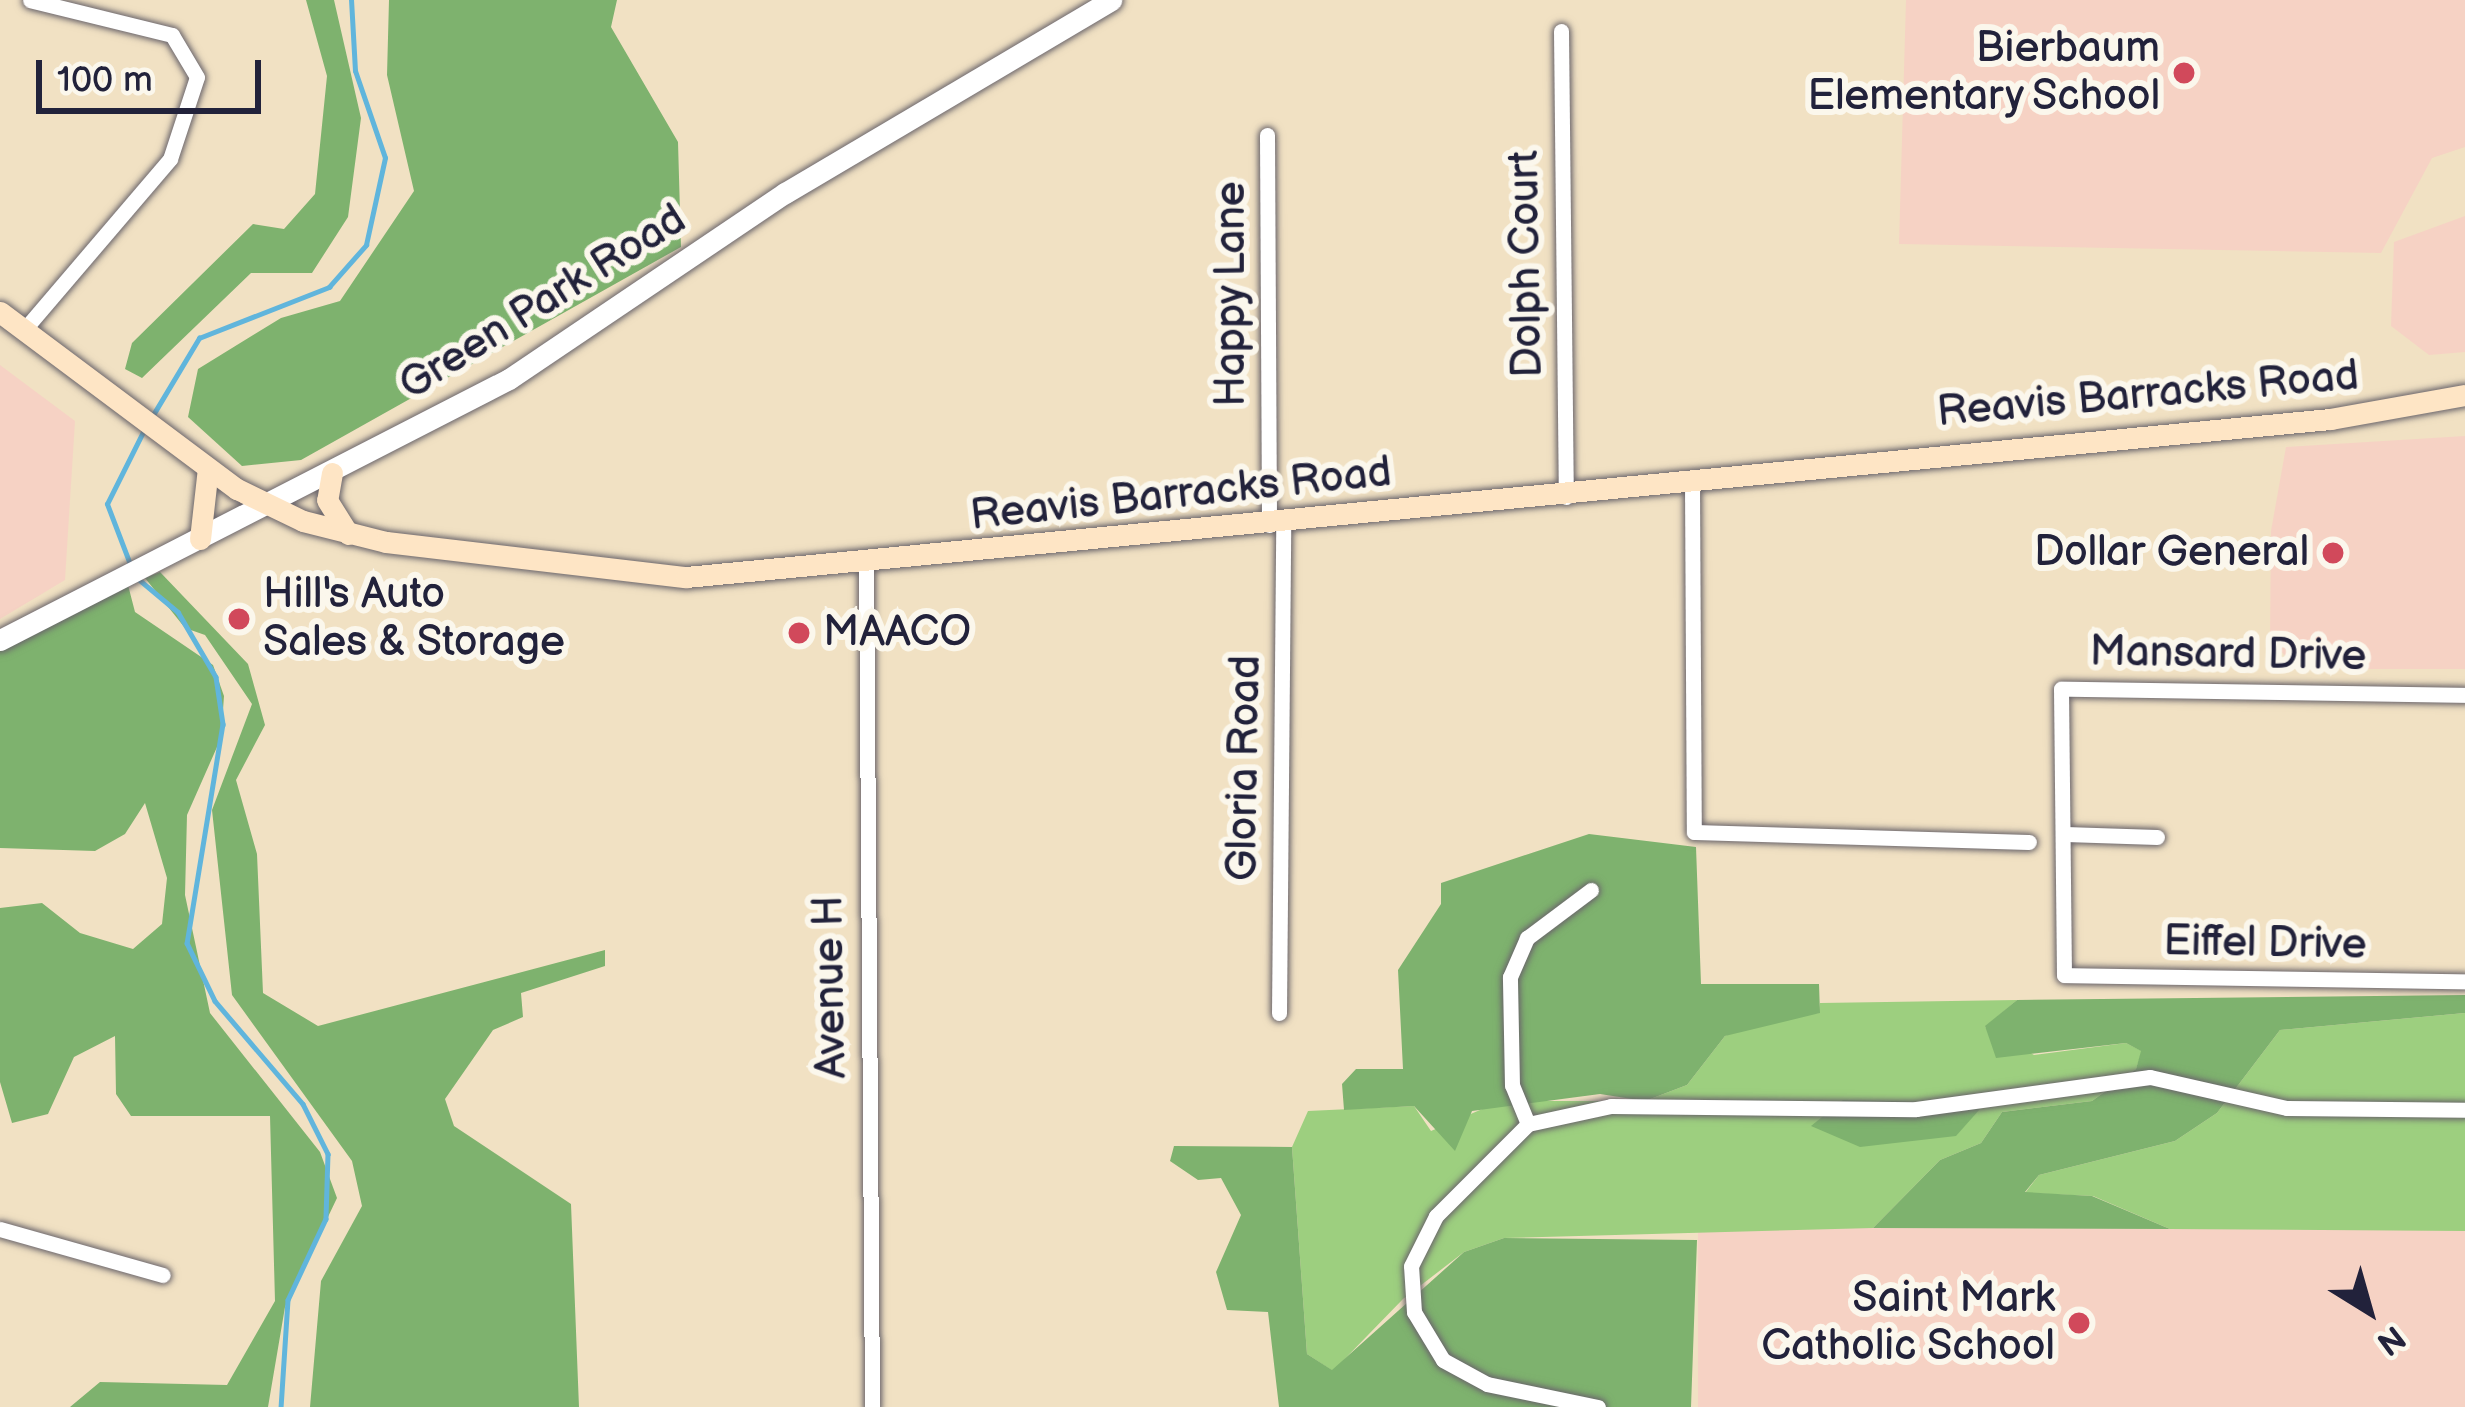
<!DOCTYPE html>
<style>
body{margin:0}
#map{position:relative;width:2465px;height:1407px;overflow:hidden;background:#f1e1c3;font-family:"Balsamiq Sans",sans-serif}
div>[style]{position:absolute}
.built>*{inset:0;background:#f6d2c4;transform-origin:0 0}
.green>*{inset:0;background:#9dcf7f}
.forest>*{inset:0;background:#7eb26e}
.stream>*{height:4.5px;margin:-2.25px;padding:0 2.25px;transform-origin:2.25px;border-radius:2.25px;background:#60b5dc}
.roads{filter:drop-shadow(0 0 3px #6a656b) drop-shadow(0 0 3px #6a656b)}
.minor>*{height:15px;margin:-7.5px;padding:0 7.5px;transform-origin:7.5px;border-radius:7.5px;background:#fff}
.tertiary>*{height:21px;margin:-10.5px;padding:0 10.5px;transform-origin:10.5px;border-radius:10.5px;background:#fff}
.secondary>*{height:21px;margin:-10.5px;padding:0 10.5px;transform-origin:10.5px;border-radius:10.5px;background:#fee5c5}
.dots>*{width:33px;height:33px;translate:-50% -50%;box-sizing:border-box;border:6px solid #fbf7ec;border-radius:50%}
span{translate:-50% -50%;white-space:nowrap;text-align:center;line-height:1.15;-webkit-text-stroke:12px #fbf7ec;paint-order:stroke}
.poi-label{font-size:42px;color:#22223b}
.right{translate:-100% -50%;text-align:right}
.left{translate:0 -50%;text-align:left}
.street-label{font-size:42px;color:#22223b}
.north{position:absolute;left:2309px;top:1251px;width:120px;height:120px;-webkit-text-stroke:9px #fbf7ec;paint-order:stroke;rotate:143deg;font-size:33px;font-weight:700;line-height:48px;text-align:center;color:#22223b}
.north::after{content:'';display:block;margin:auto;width:42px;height:54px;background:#22223b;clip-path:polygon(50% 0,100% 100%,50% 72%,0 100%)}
.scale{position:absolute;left:36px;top:60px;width:225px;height:54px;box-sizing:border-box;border:6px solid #22223b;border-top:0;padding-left:15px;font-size:36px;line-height:42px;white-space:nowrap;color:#22223b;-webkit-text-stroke:9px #fbf7ec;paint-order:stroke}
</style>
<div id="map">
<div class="built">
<div style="clip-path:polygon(1906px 0,2465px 0,2465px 147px,2432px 158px,2381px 253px,1899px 244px)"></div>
<div style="clip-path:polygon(2465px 216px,2465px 352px,2429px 355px,2391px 326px,2394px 242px)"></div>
<div style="clip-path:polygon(0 365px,75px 421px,65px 580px,0 619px)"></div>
<div style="clip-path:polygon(2465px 436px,2465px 669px,2312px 669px,2285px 656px,2270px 638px,2271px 531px,2286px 447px)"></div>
<div style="left:1698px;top:1227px;width:767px;height:180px"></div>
</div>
<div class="green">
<div style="clip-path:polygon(2017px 1000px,1985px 1027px,2034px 1055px,2126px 1043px,2142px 1051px,2136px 1069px,2092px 1101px,2002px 1112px,1981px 1143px,1940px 1160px,1873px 1228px,1504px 1238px,1464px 1252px,1403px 1299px,1333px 1371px,1307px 1354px,1292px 1147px,1308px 1111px,1414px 1106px,1431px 1131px,1501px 1101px,1645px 1101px,1687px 1085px,1725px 1036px,1760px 1019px,1819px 1013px,1820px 1003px)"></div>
<div style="clip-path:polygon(2465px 1013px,2465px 1231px,2170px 1229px,2093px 1196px,2025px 1193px,2039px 1175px,2175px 1141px,2217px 1113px,2280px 1030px)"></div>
</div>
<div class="forest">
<div style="clip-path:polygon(306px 0,334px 0,361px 118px,348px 217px,312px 273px,251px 273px,142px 378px,125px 369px,132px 343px,253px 224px,284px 229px,315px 194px,327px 76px)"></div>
<div style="clip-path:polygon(389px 0,617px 0,611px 27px,678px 142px,681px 247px,301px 460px,242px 466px,188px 417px,198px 369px,281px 318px,340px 301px,414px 191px,387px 75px)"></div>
<div style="clip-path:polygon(160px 572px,248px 664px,265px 725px,236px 780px,257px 854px,263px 993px,318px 1026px,605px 950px,605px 966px,521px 993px,523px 1017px,493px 1030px,445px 1099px,454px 1126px,571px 1204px,579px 1407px,310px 1407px,321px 1281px,362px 1206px,352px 1161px,232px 995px,212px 810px,252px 704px,205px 635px,185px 628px,145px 578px)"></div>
<div style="clip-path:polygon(128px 585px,135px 612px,213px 665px,224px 696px,221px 738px,187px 815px,185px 895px,210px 1013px,320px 1152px,337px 1198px,285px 1307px,268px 1407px,70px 1407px,100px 1382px,227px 1385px,275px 1301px,270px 1116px,131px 1116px,116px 1094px,115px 1036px,74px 1057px,48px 1114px,12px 1123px,0 1082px,0 908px,42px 903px,80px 933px,133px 949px,162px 924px,167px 878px,145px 803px,125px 834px,95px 851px,0 848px,0 649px)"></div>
<div style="clip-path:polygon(1589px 834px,1696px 847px,1701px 984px,1819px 984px,1820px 1013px,1725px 1036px,1687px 1085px,1645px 1101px,1600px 1094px,1472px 1111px,1455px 1151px,1414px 1106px,1344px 1110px,1342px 1084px,1356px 1069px,1403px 1069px,1398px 970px,1441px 904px,1441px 883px)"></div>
<div style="clip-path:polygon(2465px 995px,2465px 1013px,2280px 1030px,2217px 1113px,2175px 1141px,2039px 1175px,2025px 1192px,2092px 1196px,2170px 1229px,1873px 1228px,1940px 1160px,1981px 1143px,2002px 1112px,2092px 1101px,2136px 1069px,2141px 1051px,2126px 1043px,1996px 1058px,1985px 1026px,2017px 1000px)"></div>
<div style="clip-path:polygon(1843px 1100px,1970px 1103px,1980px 1109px,1956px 1136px,1860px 1147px,1811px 1126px)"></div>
<div style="clip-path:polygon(1174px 1146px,1292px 1147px,1307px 1354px,1332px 1370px,1464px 1252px,1504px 1238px,1697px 1240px,1691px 1407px,1279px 1407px,1268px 1312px,1227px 1310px,1216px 1272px,1241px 1215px,1221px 1178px,1198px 1180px,1170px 1161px)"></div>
</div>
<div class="stream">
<div style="left:153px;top:415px;width:90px;rotate:-59.1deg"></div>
<div style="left:199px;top:338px;width:140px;rotate:-21.4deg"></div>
<div style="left:329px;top:287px;width:56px;rotate:-48.6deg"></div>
<div style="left:366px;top:245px;width:89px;rotate:-77.7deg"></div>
<div style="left:385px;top:158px;width:92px;rotate:-109deg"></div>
<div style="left:355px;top:71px;width:71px;rotate:-93.2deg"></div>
<div style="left:131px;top:567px;width:67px;rotate:-110.9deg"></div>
<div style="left:107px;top:504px;width:83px;rotate:-63.4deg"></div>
<div style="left:136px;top:577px;width:55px;rotate:39.8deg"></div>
<div style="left:178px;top:612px;width:75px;rotate:59.7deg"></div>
<div style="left:216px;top:677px;width:48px;rotate:81.5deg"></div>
<div style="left:223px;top:724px;width:222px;rotate:99.3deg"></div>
<div style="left:187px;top:943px;width:64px;rotate:64.2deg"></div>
<div style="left:215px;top:1001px;width:135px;rotate:49.5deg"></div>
<div style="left:303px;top:1104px;width:56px;rotate:63.4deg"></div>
<div style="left:328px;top:1154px;width:65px;rotate:91.8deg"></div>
<div style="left:326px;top:1219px;width:89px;rotate:115.1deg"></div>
<div style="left:288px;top:1300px;width:107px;rotate:93.7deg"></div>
</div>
<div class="roads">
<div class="minor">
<div style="left:1561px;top:31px;width:466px;rotate:89.4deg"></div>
<div style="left:1267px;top:135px;width:390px;rotate:89.7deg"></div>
<div style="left:24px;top:330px;width:225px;rotate:-49.5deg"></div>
<div style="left:170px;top:159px;width:86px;rotate:-71.8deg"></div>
<div style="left:197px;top:77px;width:49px;rotate:-120.8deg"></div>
<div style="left:172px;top:35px;width:146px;rotate:-166.2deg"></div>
<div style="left:1692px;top:483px;width:349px;rotate:89.7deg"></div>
<div style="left:1694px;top:832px;width:335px;rotate:1.7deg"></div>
<div style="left:866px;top:566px;width:841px;rotate:89.59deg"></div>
<div style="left:2465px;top:695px;width:404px;rotate:-179.1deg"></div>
<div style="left:2061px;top:689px;width:286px;rotate:89.4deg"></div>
<div style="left:2064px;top:975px;width:401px;rotate:0.9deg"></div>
<div style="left:2065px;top:834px;width:92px;rotate:1.9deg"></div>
<div style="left:1279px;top:1013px;width:490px;rotate:-89.5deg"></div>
<div style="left:1528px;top:1124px;width:42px;rotate:-112.3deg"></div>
<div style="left:1512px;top:1085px;width:108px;rotate:-91.1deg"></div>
<div style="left:1510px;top:977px;width:43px;rotate:-66.4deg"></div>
<div style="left:1527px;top:938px;width:80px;rotate:-36.9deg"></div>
<div style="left:0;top:1229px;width:169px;rotate:15.8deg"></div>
<div style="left:1598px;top:1407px;width:113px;rotate:-168.3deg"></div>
<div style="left:1487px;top:1384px;width:50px;rotate:-151.4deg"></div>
<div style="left:1443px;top:1360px;width:56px;rotate:-121.1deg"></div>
<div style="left:1414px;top:1312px;width:46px;rotate:-93.7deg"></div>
<div style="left:1411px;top:1266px;width:56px;rotate:-63.4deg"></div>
<div style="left:1436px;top:1216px;width:130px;rotate:-45deg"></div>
<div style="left:1528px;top:1124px;width:85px;rotate:-12.2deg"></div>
<div style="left:1611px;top:1106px;width:305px;rotate:0.6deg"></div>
<div style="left:1916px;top:1109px;width:236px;rotate:-7.8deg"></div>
<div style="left:2150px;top:1077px;width:140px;rotate:12.8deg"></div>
<div style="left:2287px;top:1108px;width:178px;rotate:0.6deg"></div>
</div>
<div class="tertiary">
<div style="left:0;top:640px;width:572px;rotate:-27.15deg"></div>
<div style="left:509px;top:379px;width:333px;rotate:-34deg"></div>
<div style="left:785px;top:193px;width:379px;rotate:-30.6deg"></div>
</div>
<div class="secondary">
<div style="left:0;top:312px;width:296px;rotate:36.8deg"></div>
<div style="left:237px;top:489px;width:73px;rotate:25.9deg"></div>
<div style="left:303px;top:521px;width:86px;rotate:14.2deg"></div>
<div style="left:386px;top:542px;width:302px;rotate:6.7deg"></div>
<div style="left:686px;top:577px;width:1652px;rotate:-5.49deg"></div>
<div style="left:2330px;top:419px;width:137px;rotate:-10.1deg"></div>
<div style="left:332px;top:473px;width:27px;rotate:100deg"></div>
<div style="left:327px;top:500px;width:40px;rotate:58deg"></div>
<div style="left:200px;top:539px;width:71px;rotate:-83.6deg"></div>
</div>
</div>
<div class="dots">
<div style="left:2184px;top:73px;background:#d1495b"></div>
<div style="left:2333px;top:553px;background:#d1495b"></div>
<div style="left:239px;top:619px;background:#d1495b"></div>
<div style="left:799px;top:633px;background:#d1495b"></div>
<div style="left:2079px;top:1323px;background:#d1495b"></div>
</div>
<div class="poi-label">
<span class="right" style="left:2160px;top:73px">Bierbaum<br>Elementary School</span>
<span class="right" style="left:2309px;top:553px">Dollar General</span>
<span class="left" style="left:263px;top:619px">Hill's Auto<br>Sales &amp; Storage</span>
<span class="left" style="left:823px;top:633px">MAACO</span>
<span class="right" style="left:2055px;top:1323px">Saint Mark<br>Catholic School</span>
</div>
<div class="street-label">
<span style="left:1527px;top:264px;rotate:-91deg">Dolph Court</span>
<span style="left:1232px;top:294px;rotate:-90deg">Happy Lane</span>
<span style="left:543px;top:303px;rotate:-32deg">Green Park Road</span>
<span style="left:2148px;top:395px;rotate:-5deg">Reavis Barracks Road</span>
<span style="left:1181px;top:495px;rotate:-6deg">Reavis Barracks Road</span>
<span style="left:2228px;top:655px;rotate:1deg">Mansard Drive</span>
<span style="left:1245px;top:768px;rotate:-89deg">Gloria Road</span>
<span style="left:2265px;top:944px;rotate:1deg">Eiffel Drive</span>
<span style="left:831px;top:987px;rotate:-91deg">Avenue H</span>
</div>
<div class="north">N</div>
<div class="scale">100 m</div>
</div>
